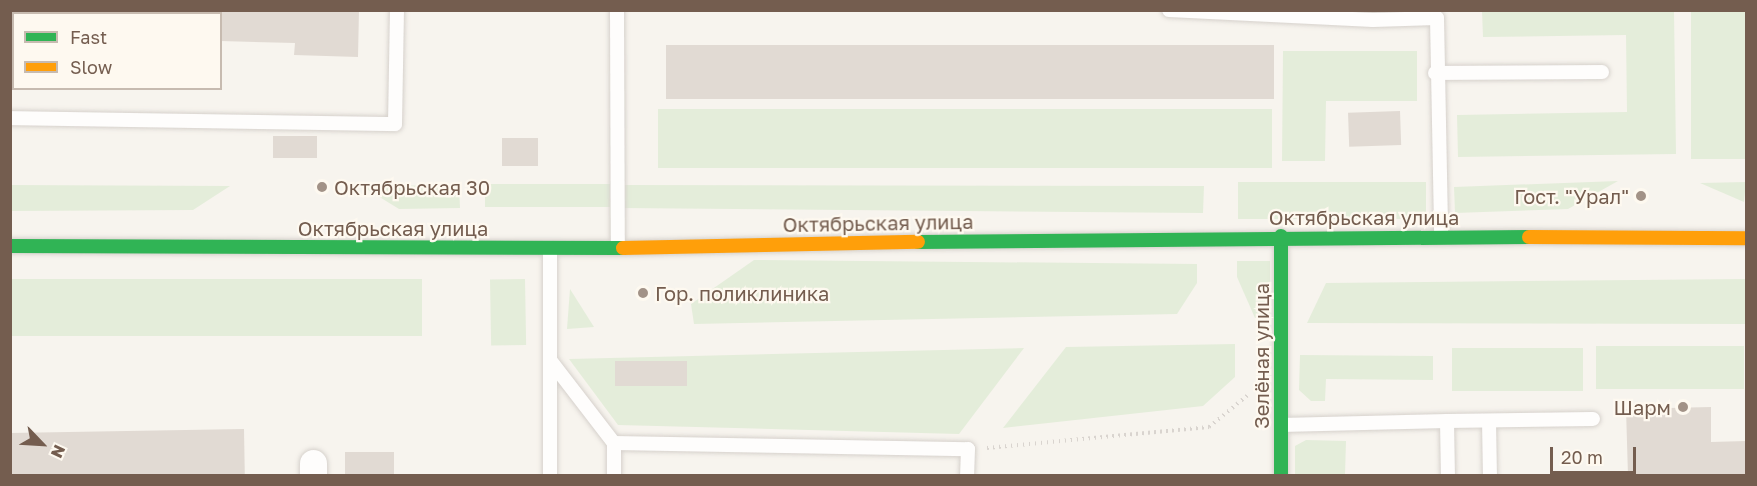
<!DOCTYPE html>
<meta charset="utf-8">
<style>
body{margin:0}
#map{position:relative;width:1757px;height:486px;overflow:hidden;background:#f7f4ee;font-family:"Golos Text",sans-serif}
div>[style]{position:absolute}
.green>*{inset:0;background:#e4edda;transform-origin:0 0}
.building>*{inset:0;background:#e1dad3;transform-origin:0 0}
.path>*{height:4px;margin-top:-2px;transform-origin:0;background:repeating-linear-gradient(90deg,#d9d4cf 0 1.5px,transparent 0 6px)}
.roads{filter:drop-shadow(0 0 2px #d6d1cc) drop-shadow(0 0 2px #d6d1cc)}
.lane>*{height:14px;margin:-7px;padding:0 7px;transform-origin:7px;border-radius:7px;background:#fefdfc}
.street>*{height:27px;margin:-13.5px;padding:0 13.5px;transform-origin:13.5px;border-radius:13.5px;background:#fefdfc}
.fast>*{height:14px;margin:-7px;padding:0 7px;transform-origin:7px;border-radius:7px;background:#30b455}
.slow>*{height:14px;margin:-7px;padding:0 7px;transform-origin:7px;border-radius:7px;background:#ff9f0a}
.dots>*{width:16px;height:16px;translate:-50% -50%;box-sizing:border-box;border:3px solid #fef9f0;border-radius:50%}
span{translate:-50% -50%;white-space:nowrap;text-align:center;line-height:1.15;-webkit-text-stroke:4.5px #fef9f0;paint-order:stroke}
.poi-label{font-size:20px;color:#745d4f}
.left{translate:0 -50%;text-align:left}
.right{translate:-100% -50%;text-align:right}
.street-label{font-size:20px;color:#745d4f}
.frame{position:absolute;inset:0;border:12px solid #745d4f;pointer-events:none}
.legend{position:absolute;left:12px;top:12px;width:210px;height:78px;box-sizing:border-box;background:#fef9f0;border:2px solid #c7bbb0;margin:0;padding:8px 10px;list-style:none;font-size:18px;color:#745d4f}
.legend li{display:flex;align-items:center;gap:12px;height:30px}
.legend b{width:30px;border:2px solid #c7bbb0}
.north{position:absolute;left:12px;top:414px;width:60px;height:60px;-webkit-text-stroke:4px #fef9f0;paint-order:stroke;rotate:115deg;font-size:16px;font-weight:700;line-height:24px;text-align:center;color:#745d4f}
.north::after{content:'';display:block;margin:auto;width:21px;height:27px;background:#745d4f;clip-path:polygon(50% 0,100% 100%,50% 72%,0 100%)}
.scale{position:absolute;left:1550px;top:447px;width:86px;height:27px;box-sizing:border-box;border:3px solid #745d4f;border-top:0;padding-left:8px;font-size:18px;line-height:21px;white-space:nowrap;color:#745d4f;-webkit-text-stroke:4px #fef9f0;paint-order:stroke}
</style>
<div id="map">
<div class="green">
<div style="clip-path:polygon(1482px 11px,1674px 11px,1676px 154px,1458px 157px,1457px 115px,1627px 112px,1626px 35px,1483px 37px)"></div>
<div style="left:1691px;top:11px;width:55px;height:148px"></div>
<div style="clip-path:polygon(1283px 51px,1417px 51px,1417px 101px,1326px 101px,1325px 161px,1282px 161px)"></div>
<div style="left:658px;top:109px;width:614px;height:59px"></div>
<div style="clip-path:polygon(1618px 181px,1568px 209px,1455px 213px,1454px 187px)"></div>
<div style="left:1238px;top:182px;width:188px;height:37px"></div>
<div style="clip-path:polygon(1746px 182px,1744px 202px,1700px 183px)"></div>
<div style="left:485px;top:184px;width:125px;height:23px"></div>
<div style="clip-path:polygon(10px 185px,11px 185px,230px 186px,193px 210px,11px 211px)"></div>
<div style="clip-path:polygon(360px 185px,459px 186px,460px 208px,399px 209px)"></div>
<div style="clip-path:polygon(623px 185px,1204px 186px,1203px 213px,621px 208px)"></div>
<div style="clip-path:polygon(754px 260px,1197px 264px,1197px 283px,1177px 314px,694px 324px,691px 304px)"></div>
<div style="clip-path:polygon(1237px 261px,1270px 261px,1270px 318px,1255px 318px,1237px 277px)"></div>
<div style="left:11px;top:279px;width:411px;height:57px"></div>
<div style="left:525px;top:279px;width:66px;height:35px;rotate:89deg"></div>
<div style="clip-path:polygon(1746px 279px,1746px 324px,1307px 323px,1326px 283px)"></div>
<div style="clip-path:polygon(570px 289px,594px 327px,567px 329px)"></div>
<div style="clip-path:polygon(1235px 344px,1235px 377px,1203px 406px,1003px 428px,1066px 347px)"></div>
<div style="left:1744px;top:346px;width:43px;height:148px;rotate:90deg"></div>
<div style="clip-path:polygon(1024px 348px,959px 434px,618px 425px,569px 359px)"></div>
<div style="left:1583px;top:348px;width:43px;height:131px;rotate:90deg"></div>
<div style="clip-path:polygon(1300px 355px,1433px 356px,1433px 380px,1326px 379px,1325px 401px,1311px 401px,1299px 390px)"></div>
<div style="clip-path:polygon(1306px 440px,1346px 441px,1345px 475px,1295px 476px,1295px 446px)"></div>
</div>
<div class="building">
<div style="clip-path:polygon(75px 10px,359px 10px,358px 57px,294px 55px,295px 43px,220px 41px,220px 14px)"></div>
<div style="left:10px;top:16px;width:4px;height:72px"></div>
<div style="left:666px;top:45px;width:608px;height:54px"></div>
<div style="left:1400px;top:111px;width:34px;height:52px;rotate:88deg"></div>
<div style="left:317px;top:136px;width:22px;height:44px;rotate:90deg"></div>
<div style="left:502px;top:138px;width:36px;height:28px"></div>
<div style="left:687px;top:361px;width:25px;height:72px;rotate:90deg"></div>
<div style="clip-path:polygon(1711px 407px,1711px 442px,1746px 441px,1746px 476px,1628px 476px,1626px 409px)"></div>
<div style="left:244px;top:429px;width:47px;height:234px;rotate:89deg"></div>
<div style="left:345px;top:452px;width:49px;height:24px"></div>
</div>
<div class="path">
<div style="left:987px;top:448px;width:223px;rotate:-5.4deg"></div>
<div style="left:1209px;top:427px;width:52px;rotate:-39.5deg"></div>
</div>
<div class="roads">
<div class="lane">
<div style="left:617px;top:10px;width:237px;rotate:89.8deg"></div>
<div style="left:1169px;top:10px;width:204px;rotate:2.8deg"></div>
<div style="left:1373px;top:20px;width:64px;rotate:-1.8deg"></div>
<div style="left:1437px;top:18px;width:218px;rotate:88.9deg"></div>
<div style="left:1435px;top:73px;width:167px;rotate:-0.3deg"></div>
<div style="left:10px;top:118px;width:385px;rotate:0.9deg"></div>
<div style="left:395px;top:124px;width:114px;rotate:-89deg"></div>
<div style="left:550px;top:249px;width:227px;rotate:90deg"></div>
<div style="left:550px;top:360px;width:105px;rotate:52.4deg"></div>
<div style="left:1447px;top:421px;width:146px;rotate:-0.8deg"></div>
<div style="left:1489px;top:421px;width:55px;rotate:89deg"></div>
<div style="left:1281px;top:425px;width:166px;rotate:-1.4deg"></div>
<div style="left:1447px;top:421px;width:55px;rotate:89deg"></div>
<div style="left:614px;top:476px;width:33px;rotate:-90deg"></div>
<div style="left:614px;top:443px;width:354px;rotate:1deg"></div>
<div style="left:968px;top:449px;width:27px;rotate:92deg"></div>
</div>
<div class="street">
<div style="left:313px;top:476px;width:13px;rotate:-90deg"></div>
</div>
<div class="fast">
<div style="left:1281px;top:236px;width:240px;rotate:90deg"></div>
<div style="left:918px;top:242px;width:611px;rotate:-0.47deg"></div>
<div style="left:10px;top:246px;width:613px;rotate:0.19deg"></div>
</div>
<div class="slow">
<div style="left:1529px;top:237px;width:217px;rotate:0.3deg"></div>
<div style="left:623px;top:248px;width:295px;rotate:-1.2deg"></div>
</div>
</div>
<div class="dots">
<div style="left:322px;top:187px;background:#a29287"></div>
<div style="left:1641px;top:196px;background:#a29287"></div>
<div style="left:643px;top:293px;background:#a29287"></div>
<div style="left:1683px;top:407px;background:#a29287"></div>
</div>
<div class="poi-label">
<span class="left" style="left:334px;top:187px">Октябрьская 30</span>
<span class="right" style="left:1629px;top:196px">Гост. "Урал"</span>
<span class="left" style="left:655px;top:293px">Гор. поликлиника</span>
<span class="right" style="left:1671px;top:407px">Шарм</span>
</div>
<div class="street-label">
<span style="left:1364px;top:217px">Октябрьская улица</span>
<span style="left:878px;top:223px;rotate:-1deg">Октябрьская улица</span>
<span style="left:393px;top:228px">Октябрьская улица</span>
<span style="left:1261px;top:356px;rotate:-90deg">Зелёная улица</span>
</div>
<div class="frame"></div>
<ul class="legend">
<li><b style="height:8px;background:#30b455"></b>Fast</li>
<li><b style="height:8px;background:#ff9f0a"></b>Slow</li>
</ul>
<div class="north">N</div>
<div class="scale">20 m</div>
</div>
